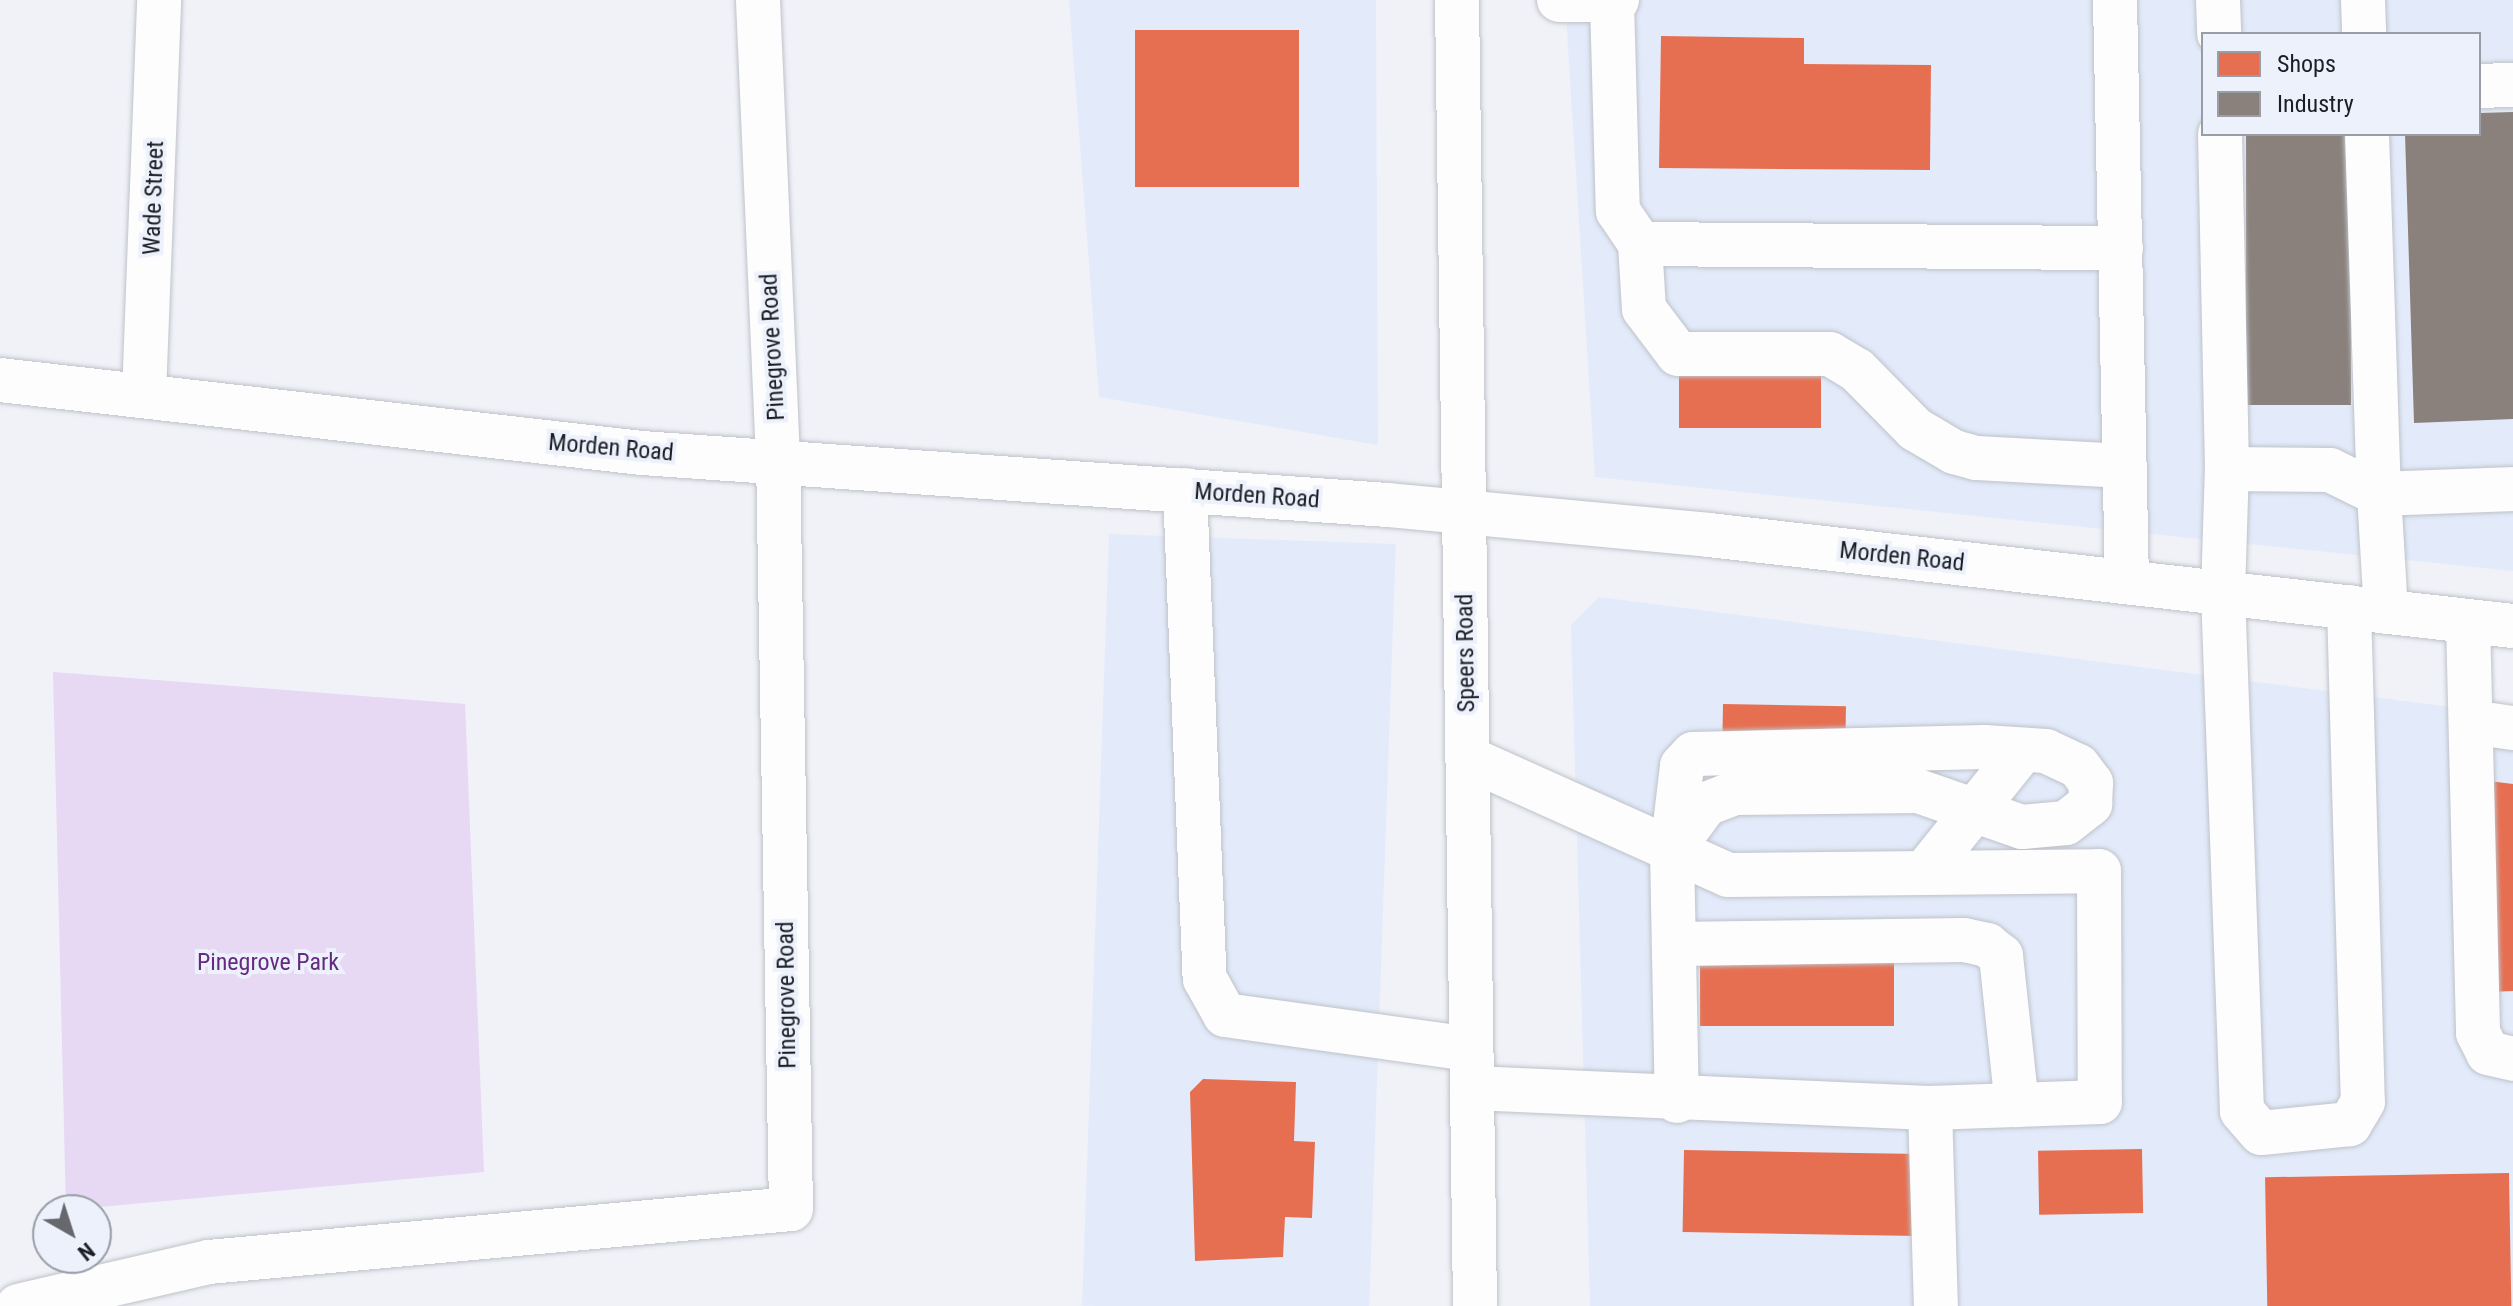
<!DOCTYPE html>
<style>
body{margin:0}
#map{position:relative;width:2513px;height:1306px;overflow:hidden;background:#f0f2f8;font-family:"Roboto Condensed",sans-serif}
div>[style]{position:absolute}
.built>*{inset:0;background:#e3ebfb;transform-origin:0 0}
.green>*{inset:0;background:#e7d8f4}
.shops>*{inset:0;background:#e76f51;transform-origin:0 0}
.industry>*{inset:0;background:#8a817c;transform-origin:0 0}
.roads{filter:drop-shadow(0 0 2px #bfc2c8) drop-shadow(0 0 2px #bfc2c8)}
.minor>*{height:44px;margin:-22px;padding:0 22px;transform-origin:22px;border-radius:22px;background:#fdfdfe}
.major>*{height:44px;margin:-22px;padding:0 22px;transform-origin:22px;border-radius:22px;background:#fdfdfe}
span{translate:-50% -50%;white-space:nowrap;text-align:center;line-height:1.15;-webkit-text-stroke:8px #ecf1fc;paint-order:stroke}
.street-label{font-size:24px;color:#1b1e24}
.park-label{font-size:24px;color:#652a81}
.legend{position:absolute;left:2201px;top:32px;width:280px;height:104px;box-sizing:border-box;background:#ecf1fc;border:2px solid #989da6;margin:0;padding:10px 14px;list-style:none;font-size:24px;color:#1b1e24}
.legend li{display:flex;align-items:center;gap:16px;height:40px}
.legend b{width:40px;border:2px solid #989da6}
.north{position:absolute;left:32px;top:1194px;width:80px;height:80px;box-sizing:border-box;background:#ecf1fc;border:2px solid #989da6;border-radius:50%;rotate:141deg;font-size:22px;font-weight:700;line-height:32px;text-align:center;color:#1b1e24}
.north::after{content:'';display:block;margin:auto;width:28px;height:36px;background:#66686e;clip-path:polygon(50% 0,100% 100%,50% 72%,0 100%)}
</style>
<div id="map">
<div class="built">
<div style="clip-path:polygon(1069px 0,1376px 0,1378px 445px,1099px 397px)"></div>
<div style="clip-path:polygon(evenodd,1565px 0,2513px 0,2513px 571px,1595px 477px,1565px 0,2203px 34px,2479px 34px,2479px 134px,2203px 134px,2203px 34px)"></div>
<div style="left:1109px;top:534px;width:287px;height:772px;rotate:2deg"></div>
<div style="clip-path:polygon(1599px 597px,2513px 715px,2513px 1306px,1590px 1306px,1571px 625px)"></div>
</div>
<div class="green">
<div style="clip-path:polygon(53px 672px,465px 704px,484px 1172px,66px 1210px)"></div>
</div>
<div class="shops">
<div style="left:1299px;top:30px;width:157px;height:164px;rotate:90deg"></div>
<div style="clip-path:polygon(1661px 36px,1804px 38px,1804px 64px,1931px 65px,1930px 170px,1659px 168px)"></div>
<div style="left:1679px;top:369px;width:142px;height:59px"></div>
<div style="left:1723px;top:704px;width:123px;height:60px;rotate:1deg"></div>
<div style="clip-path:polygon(2481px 780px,2513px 784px,2513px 991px,2489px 992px)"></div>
<div style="left:1700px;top:953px;width:194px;height:73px"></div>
<div style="clip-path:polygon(1203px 1079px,1296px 1082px,1294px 1141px,1315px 1142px,1312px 1218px,1285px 1217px,1283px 1257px,1195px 1261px,1190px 1092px)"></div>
<div style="left:2142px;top:1149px;width:64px;height:104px;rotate:89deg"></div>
<div style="left:1684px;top:1150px;width:236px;height:82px;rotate:1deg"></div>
<div style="left:2509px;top:1173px;width:133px;height:244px;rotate:89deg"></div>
</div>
<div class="industry">
<div style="clip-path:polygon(2513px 112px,2513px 419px,2414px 423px,2405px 134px,2479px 134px,2479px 113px)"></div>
<div style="left:2246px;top:134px;width:105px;height:271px"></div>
</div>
<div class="roads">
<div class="minor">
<div style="left:1559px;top:0;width:58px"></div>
<div style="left:2115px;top:0;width:582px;rotate:88.82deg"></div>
<div style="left:2218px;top:0;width:34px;rotate:88deg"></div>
<div style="left:2363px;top:0;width:34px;rotate:88deg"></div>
<div style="left:1612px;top:2px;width:209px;rotate:88.4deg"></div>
<div style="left:1618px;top:211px;width:40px;rotate:56deg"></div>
<div style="left:1640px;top:244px;width:481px;rotate:0.5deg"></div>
<div style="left:2479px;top:86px;width:34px;rotate:-2deg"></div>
<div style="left:2220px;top:134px;width:335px;rotate:88.8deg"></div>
<div style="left:2367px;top:134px;width:360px;rotate:88.1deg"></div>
<div style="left:2379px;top:494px;width:134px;rotate:-2.1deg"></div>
<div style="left:1640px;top:244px;width:65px;rotate:86.5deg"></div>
<div style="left:1644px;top:309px;width:56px;rotate:52.9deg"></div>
<div style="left:1678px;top:354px;width:152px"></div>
<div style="left:1830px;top:354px;width:31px;rotate:31deg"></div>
<div style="left:1857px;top:370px;width:83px;rotate:45.5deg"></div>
<div style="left:1915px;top:429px;width:45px;rotate:30.5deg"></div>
<div style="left:1954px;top:452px;width:23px;rotate:15deg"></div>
<div style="left:1976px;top:458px;width:149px;rotate:3.1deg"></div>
<div style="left:0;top:380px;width:646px;rotate:6.49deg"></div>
<div style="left:642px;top:453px;width:747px;rotate:3.99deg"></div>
<div style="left:1387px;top:505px;width:323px;rotate:5.3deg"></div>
<div style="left:1709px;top:535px;width:809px;rotate:6.46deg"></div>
<div style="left:144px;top:395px;width:395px;rotate:-87.8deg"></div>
<div style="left:1185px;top:490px;width:489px;rotate:87.7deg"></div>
<div style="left:1205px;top:979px;width:41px;rotate:60.9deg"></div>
<div style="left:1225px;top:1015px;width:248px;rotate:7.9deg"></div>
<div style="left:2349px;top:607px;width:495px;rotate:88.4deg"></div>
<div style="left:2363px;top:1102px;width:26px;rotate:121deg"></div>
<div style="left:2350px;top:1124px;width:89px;rotate:174.2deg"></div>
<div style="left:2261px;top:1133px;width:29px;rotate:-131deg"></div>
<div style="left:2242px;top:1111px;width:518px;rotate:-92.1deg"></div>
<div style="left:2223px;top:593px;width:124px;rotate:-88.2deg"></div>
<div style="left:2227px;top:469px;width:103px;rotate:0.6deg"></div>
<div style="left:2330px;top:470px;width:55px;rotate:26.1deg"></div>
<div style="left:2379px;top:494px;width:118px;rotate:86.6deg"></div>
<div style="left:2468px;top:621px;width:412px;rotate:88.6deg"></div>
<div style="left:2478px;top:1033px;width:22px;rotate:63deg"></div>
<div style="left:2488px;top:1053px;width:26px;rotate:13deg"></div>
<div style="left:2471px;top:722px;width:42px;rotate:8.1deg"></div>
<div style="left:1468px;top:758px;width:285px;rotate:24.2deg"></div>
<div style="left:1728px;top:875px;width:371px;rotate:-0.6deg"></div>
<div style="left:2099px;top:871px;width:231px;rotate:89.8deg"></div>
<div style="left:2100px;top:1102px;width:170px;rotate:178deg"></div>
<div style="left:1672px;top:850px;width:57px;rotate:-53.5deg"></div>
<div style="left:1706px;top:804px;width:31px;rotate:-21deg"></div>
<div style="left:1735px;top:793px;width:183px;rotate:-0.6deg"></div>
<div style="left:1918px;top:791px;width:110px;rotate:19.1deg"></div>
<div style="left:2022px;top:827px;width:44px;rotate:-5.2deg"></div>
<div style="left:2066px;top:823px;width:31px;rotate:-38deg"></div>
<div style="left:2090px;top:804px;width:21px;rotate:-87deg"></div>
<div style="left:2091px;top:783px;width:21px;rotate:-127deg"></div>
<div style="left:2078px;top:766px;width:35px;rotate:-155deg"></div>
<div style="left:2046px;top:751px;width:62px;rotate:-176.3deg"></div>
<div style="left:1984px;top:747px;width:291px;rotate:178.6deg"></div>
<div style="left:1693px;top:754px;width:16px;rotate:133deg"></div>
<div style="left:1682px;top:766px;width:85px;rotate:96.8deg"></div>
<div style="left:1672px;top:850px;width:251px;rotate:88.9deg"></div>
<div style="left:1924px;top:873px;width:158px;rotate:-51.2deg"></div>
<div style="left:1674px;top:944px;width:290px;rotate:-0.8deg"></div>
<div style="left:1964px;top:940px;width:24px;rotate:12deg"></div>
<div style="left:1987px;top:945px;width:18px;rotate:38deg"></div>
<div style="left:2001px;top:956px;width:150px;rotate:83.9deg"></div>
<div style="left:1472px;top:1088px;width:458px;rotate:2.5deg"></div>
<div style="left:1930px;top:1108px;width:198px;rotate:88.3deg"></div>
<div style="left:18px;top:1306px;width:196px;rotate:-13deg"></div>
<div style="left:209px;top:1262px;width:584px;rotate:-5.2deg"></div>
<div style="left:791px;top:1209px;width:750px;rotate:-90.99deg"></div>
<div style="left:778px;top:459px;width:459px;rotate:-92.5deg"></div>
</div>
<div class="major">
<div style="left:1457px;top:0;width:1306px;rotate:89.21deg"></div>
</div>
</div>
<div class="street-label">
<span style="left:154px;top:198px;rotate:-88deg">Wade Street</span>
<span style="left:773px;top:347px;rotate:-93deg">Pinegrove Road</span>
<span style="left:611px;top:448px;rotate:5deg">Morden Road</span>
<span style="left:1257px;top:496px;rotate:4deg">Morden Road</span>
<span style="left:1902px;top:557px;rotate:6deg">Morden Road</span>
<span style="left:1466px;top:653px;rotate:-91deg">Speers Road</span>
<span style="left:787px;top:995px;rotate:-91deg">Pinegrove Road</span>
</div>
<div class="park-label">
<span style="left:268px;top:963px">Pinegrove Park</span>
</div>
<ul class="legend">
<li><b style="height:22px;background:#e76f51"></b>Shops</li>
<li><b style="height:22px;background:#8a817c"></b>Industry</li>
</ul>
<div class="north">N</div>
</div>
